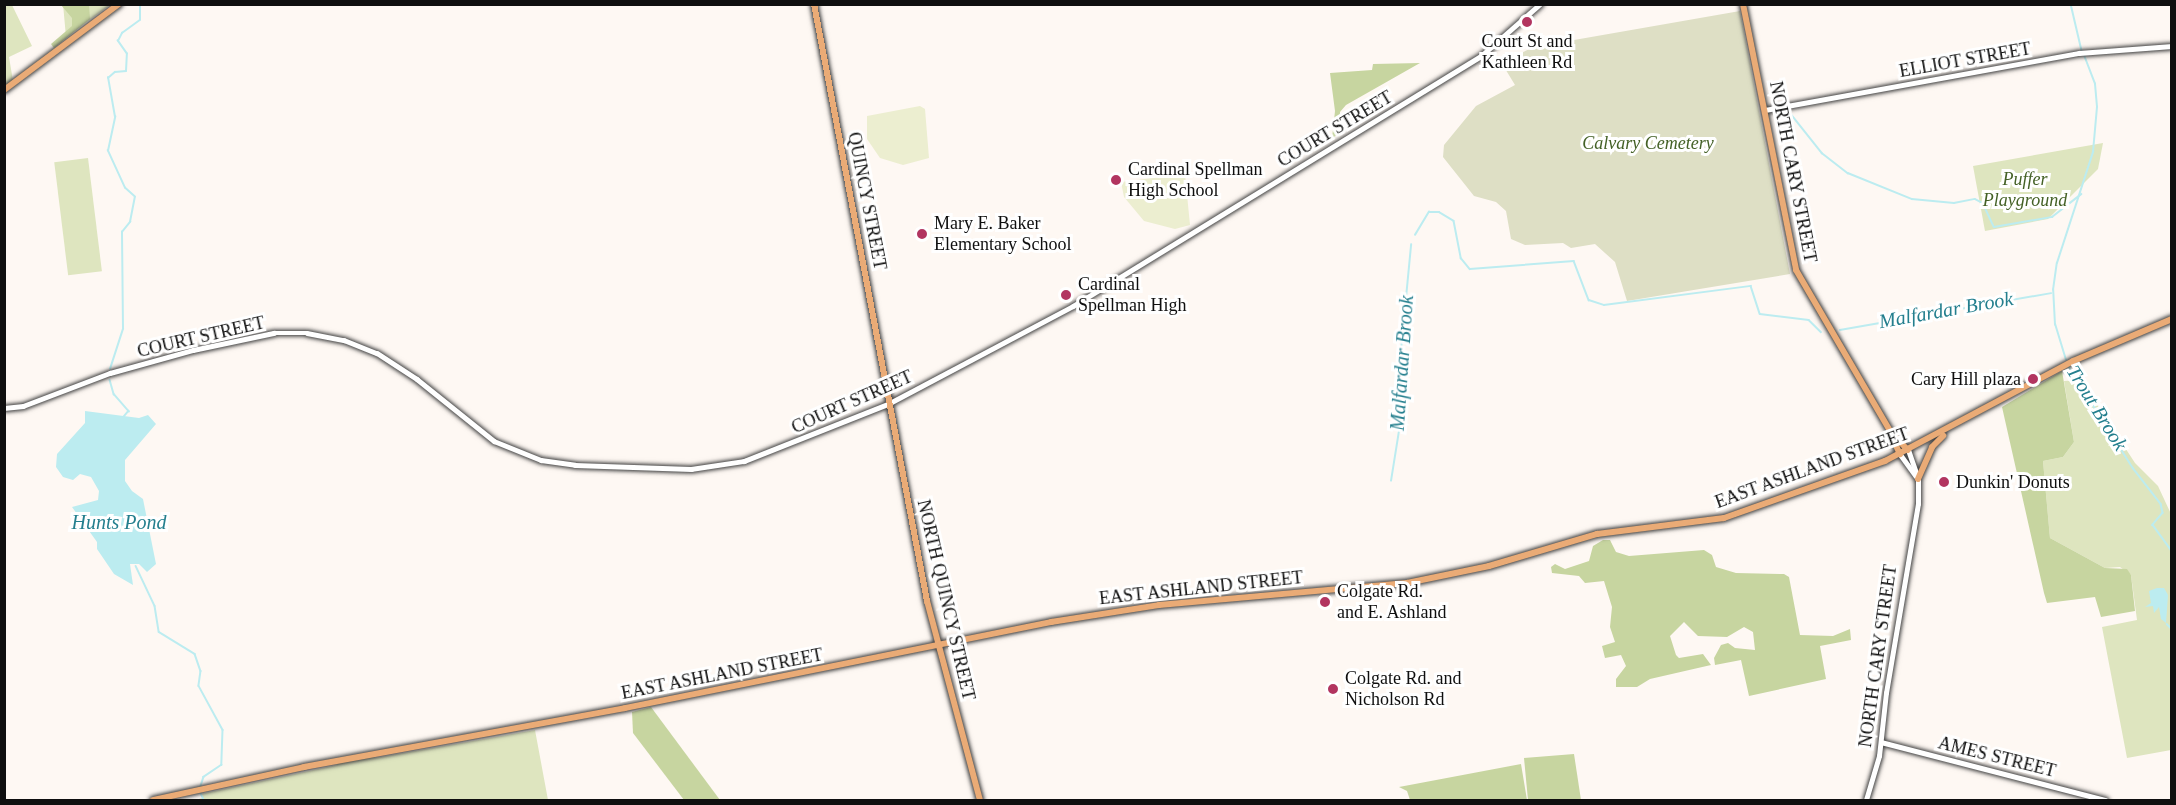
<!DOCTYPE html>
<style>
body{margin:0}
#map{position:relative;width:2176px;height:805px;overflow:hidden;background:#fef8f3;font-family:"Times New Roman",serif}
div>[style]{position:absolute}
.green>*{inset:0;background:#dee5bf;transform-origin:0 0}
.forest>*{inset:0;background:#c7d5a0}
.cemetery>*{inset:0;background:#dedfc5}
.pitch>*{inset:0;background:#eceed0}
.water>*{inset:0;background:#bcecf0}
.stream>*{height:1.5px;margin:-0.75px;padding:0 0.75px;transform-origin:0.75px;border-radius:0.75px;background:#bcecf0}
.roads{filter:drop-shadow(0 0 2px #424242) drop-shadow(0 0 2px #424242)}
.minor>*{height:4.5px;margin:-2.25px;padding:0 2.25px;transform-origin:2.25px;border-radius:2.25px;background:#fff}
.major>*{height:6px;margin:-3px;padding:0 3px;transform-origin:3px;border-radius:3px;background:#eaab76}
.dots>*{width:16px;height:16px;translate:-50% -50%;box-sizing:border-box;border:3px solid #fff;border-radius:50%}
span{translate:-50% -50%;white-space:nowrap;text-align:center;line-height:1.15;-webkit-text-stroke:6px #fff;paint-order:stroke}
.poi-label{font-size:18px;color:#0f0f0f}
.left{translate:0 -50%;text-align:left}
.right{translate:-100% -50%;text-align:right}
.street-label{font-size:18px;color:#0f0f0f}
.park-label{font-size:18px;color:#446126;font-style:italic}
.water-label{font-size:20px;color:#247f8e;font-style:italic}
.frame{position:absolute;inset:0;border:6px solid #0f0f0f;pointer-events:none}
</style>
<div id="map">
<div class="green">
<div style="clip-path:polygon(63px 4px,110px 5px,66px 37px)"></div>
<div style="clip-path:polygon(5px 5px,12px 5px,32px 46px,9px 57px,13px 81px,5px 92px)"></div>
<div style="clip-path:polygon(2103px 143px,2098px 169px,2048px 219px,1985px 231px,1973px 166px)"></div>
<div style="left:88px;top:158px;width:114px;height:34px;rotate:83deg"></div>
<div style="clip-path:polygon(2081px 380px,2135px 463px,2158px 486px,2171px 514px,2171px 750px,2127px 758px,2102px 627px,2137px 620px,2131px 575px,2120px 567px,2105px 568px,2050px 538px,2043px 461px,2063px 457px,2074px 442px,2064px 381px)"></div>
<div style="clip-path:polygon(535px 730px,548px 800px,194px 800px,203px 798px,201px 794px,337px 765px,336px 761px,374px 755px,375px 758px)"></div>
</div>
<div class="forest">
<div style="clip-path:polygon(61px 5px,89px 5px,90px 19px,54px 48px,51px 44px,72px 26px,72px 18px)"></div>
<div style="clip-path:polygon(1420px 63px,1346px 105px,1340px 112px,1339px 134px,1332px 138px,1335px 111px,1330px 73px,1372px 70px,1373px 64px)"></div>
<div style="clip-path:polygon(2062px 371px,2074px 442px,2063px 457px,2043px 461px,2050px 538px,2105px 568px,2127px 569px,2131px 575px,2135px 611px,2101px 617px,2095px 597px,2047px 603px,2044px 593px,2002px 407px)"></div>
<div style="clip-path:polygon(1603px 540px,1610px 540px,1616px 552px,1629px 556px,1704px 550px,1712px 555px,1716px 567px,1736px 573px,1784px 574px,1789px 577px,1800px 635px,1833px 636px,1850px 629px,1851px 640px,1820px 646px,1826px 679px,1749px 696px,1741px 660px,1715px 665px,1714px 658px,1721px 645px,1728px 643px,1735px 648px,1755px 650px,1753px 632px,1744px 627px,1727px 637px,1698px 636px,1684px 622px,1670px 636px,1676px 655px,1679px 658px,1703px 654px,1711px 665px,1650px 679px,1637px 687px,1616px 687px,1616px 679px,1626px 666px,1621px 655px,1605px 658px,1602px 646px,1615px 642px,1610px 627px,1612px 607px,1604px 581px,1585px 583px,1579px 576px,1552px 573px,1551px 567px,1555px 564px,1565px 569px,1589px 561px,1593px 546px)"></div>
<div style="clip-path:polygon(651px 707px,720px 800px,684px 800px,633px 733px,632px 712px)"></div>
<div style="clip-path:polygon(1574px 754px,1581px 800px,1528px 800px,1524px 758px)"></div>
<div style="clip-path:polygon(1521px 764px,1527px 800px,1410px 800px,1407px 791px,1399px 787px)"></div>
</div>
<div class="cemetery">
<div style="clip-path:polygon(1740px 11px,1790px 274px,1627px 301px,1615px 262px,1595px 244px,1571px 248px,1563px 243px,1525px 245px,1511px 239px,1506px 211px,1496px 202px,1474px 196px,1443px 157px,1444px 145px,1476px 106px,1515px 85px,1501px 62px,1534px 47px)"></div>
</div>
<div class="pitch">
<div style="clip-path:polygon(920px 106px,925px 109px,929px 158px,903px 165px,880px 158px,867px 139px,867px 116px)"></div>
<div style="clip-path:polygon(1185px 174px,1190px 225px,1175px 229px,1144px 221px,1124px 197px,1121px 182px)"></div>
</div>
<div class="water">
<div style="clip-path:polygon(85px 411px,139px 418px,148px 415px,156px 424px,125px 460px,125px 481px,132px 491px,143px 499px,156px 564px,147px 572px,139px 564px,130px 564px,133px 585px,114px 574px,97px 549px,97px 542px,72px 507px,98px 500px,99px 491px,91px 477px,80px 474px,73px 480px,63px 477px,56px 467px,57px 454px,85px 423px)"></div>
<div style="clip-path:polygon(2157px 588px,2164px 588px,2168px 595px,2166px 623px,2161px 619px,2159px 607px,2154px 613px,2153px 606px,2145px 607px,2151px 603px,2149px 591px)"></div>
</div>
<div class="stream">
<div style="left:2071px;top:4px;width:48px;rotate:76.8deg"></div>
<div style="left:1791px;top:114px;width:50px;rotate:51.5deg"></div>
<div style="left:1822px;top:153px;width:33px;rotate:38deg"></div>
<div style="left:1848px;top:173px;width:69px;rotate:22.1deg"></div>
<div style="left:1912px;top:199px;width:42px;rotate:5.4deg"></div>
<div style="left:1954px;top:203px;width:21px;rotate:-11deg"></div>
<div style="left:1975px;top:199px;width:9px;rotate:27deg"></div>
<div style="left:1983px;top:203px;width:26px;rotate:65deg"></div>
<div style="left:1994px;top:227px;width:59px;rotate:-9.8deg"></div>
<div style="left:2052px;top:217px;width:37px;rotate:-38deg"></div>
<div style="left:1415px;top:235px;width:27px;rotate:-59deg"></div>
<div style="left:1429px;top:212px;width:10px"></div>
<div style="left:1439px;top:212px;width:17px;rotate:31deg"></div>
<div style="left:1454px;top:221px;width:38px;rotate:79deg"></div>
<div style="left:1461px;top:258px;width:14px;rotate:51deg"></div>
<div style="left:1470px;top:269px;width:104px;rotate:-4.4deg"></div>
<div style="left:1574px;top:261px;width:42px;rotate:69deg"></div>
<div style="left:1589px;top:300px;width:16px;rotate:18deg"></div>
<div style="left:1604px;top:305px;width:148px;rotate:-7.4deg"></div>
<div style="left:1751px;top:286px;width:29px;rotate:72deg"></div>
<div style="left:1760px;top:314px;width:49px;rotate:7deg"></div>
<div style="left:1809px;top:320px;width:17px;rotate:45deg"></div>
<div style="left:1840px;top:330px;width:214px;rotate:-9.9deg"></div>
<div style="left:2066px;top:360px;width:37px;rotate:-107deg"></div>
<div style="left:2055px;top:325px;width:35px;rotate:-93deg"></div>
<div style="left:2053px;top:290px;width:27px;rotate:-82deg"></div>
<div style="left:2057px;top:263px;width:117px;rotate:-72deg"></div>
<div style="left:2093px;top:152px;width:45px;rotate:-84.9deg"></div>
<div style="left:2097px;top:107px;width:23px;rotate:-95deg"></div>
<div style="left:2095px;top:84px;width:31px;rotate:-111deg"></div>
<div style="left:2068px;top:365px;width:122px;rotate:57.7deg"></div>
<div style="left:2133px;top:468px;width:46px;rotate:52.1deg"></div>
<div style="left:2161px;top:504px;width:9px;rotate:77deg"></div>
<div style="left:2163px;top:513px;width:16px;rotate:130deg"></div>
<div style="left:2153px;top:525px;width:32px;rotate:54deg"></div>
<div style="left:110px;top:369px;width:42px;rotate:-72deg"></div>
<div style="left:123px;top:329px;width:97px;rotate:-90.6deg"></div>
<div style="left:122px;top:232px;width:13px;rotate:-51deg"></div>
<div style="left:130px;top:222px;width:25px;rotate:-79deg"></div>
<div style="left:135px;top:197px;width:13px;rotate:-138deg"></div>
<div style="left:125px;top:188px;width:41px;rotate:-114.7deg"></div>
<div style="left:108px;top:151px;width:35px;rotate:-78deg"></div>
<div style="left:115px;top:117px;width:40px;rotate:-100deg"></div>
<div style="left:108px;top:78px;width:9px;rotate:-41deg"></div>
<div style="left:115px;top:72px;width:11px;rotate:-5deg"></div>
<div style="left:126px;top:71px;width:17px;rotate:-87deg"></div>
<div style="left:127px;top:54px;width:16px;rotate:-125deg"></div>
<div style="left:118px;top:41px;width:9px;rotate:-63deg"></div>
<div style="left:122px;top:33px;width:22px;rotate:-36deg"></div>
<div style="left:140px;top:20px;width:16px;rotate:-90deg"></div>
<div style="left:110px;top:380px;width:15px;rotate:74deg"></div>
<div style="left:114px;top:394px;width:23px;rotate:49deg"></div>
<div style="left:129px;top:411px;width:8px;rotate:130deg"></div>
<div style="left:1391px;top:481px;width:51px;rotate:-80.9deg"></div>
<div style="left:1399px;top:431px;width:50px;rotate:-91.1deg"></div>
<div style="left:1398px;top:381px;width:137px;rotate:-84.5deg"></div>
<div style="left:136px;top:566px;width:44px;rotate:64.6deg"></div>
<div style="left:155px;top:606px;width:26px;rotate:81deg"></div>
<div style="left:159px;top:632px;width:42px;rotate:31.4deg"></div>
<div style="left:195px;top:654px;width:18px;rotate:71deg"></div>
<div style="left:201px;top:671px;width:15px;rotate:98deg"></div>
<div style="left:199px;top:686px;width:50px;rotate:61.4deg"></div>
<div style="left:223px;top:730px;width:35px;rotate:92deg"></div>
<div style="left:222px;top:765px;width:22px;rotate:146deg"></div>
<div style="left:204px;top:777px;width:13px;rotate:108deg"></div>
<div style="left:2167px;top:624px;width:7px;rotate:45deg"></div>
<div style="left:201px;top:793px;width:8px;rotate:67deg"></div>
</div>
<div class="roads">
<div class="minor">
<div style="left:1765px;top:110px;width:319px;rotate:-10.3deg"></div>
<div style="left:2079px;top:53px;width:93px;rotate:-4.3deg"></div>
<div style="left:4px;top:408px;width:19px;rotate:-6deg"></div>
<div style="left:23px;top:406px;width:93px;rotate:-20.8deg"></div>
<div style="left:110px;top:373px;width:86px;rotate:-15.5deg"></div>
<div style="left:193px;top:350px;width:83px;rotate:-11.9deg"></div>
<div style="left:274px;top:333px;width:33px"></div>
<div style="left:307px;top:333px;width:38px;rotate:11deg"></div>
<div style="left:344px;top:340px;width:35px;rotate:22deg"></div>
<div style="left:377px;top:353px;width:48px;rotate:33deg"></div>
<div style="left:417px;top:379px;width:99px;rotate:38.8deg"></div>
<div style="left:494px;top:441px;width:51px;rotate:22deg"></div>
<div style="left:541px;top:460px;width:34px;rotate:8deg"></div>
<div style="left:575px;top:465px;width:116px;rotate:2deg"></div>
<div style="left:691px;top:469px;width:54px;rotate:-8.6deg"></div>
<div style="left:744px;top:461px;width:155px;rotate:-21.6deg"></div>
<div style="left:888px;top:404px;width:209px;rotate:-27.9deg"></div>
<div style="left:1073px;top:306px;width:479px;rotate:-31.5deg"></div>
<div style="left:1481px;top:56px;width:79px;rotate:-41.4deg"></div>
<div style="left:1900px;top:454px;width:27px;rotate:54deg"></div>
<div style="left:1881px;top:742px;width:232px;rotate:14.5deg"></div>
<div style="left:1866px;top:800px;width:46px;rotate:-73.5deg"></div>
<div style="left:1879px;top:756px;width:63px;rotate:-83.7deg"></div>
<div style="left:1886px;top:693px;width:192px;rotate:-80.4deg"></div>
<div style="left:1918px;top:504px;width:25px;rotate:-90deg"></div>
<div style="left:1918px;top:479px;width:31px;rotate:-109deg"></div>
</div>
<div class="major">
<div style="left:814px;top:4px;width:608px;rotate:79.28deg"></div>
<div style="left:927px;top:601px;width:206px;rotate:75.1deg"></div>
<div style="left:1743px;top:4px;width:271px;rotate:78.7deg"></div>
<div style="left:1796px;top:270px;width:186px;rotate:59.7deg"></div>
<div style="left:1890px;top:431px;width:26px;rotate:47deg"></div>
<div style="left:4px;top:90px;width:144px;rotate:-36.8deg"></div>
<div style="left:1892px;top:437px;width:19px;rotate:65deg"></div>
<div style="left:1918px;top:479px;width:35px;rotate:-66deg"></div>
<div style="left:1932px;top:447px;width:16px;rotate:-45deg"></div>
<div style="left:153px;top:800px;width:155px;rotate:-12.3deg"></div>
<div style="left:304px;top:767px;width:326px;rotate:-10.4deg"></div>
<div style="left:625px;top:708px;width:435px;rotate:-11.4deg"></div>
<div style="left:1051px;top:622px;width:109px;rotate:-8.9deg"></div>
<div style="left:1159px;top:605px;width:249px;rotate:-5.1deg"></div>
<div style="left:1407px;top:583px;width:84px;rotate:-11.7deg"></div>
<div style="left:1489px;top:566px;width:113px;rotate:-16.5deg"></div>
<div style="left:1597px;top:534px;width:128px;rotate:-7.2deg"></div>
<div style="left:1724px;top:518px;width:171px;rotate:-19.5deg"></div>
<div style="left:1885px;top:461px;width:213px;rotate:-28deg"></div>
<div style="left:2073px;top:361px;width:108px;rotate:-23deg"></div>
</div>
</div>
<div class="dots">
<div style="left:1527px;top:22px;background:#b23560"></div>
<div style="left:1116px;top:180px;background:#b23560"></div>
<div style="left:922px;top:234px;background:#b23560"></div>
<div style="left:1066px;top:295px;background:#b23560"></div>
<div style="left:2033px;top:379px;background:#b23560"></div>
<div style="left:1944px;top:482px;background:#b23560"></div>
<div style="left:1325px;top:602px;background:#b23560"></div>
<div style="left:1333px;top:689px;background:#b23560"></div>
</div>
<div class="poi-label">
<span style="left:1527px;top:52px">Court St and<br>Kathleen Rd</span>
<span class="left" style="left:1128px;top:180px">Cardinal Spellman<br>High School</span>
<span class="left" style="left:934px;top:234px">Mary E. Baker<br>Elementary School</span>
<span class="left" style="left:1078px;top:295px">Cardinal<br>Spellman High</span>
<span class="right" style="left:2021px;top:379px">Cary Hill plaza</span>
<span class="left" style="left:1956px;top:482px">Dunkin' Donuts</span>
<span class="left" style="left:1337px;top:602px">Colgate Rd.<br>and E. Ashland</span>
<span class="left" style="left:1345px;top:689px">Colgate Rd. and<br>Nicholson Rd</span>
</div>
<div class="street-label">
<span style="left:1965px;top:60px;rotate:-10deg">ELLIOT STREET</span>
<span style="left:1335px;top:129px;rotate:-31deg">COURT STREET</span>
<span style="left:1793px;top:172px;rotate:79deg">NORTH CARY STREET</span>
<span style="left:867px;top:201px;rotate:79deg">QUINCY STREET</span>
<span style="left:201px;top:337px;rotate:-13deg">COURT STREET</span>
<span style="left:852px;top:402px;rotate:-24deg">COURT STREET</span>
<span style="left:1812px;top:468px;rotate:-20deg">EAST ASHLAND STREET</span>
<span style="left:1201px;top:588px;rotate:-6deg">EAST ASHLAND STREET</span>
<span style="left:946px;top:600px;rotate:77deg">NORTH QUINCY STREET</span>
<span style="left:1878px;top:656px;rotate:-82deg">NORTH CARY STREET</span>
<span style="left:722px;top:674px;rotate:-11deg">EAST ASHLAND STREET</span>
<span style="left:1997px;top:757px;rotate:14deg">AMES STREET</span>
</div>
<div class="park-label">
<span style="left:1648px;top:143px">Calvary Cemetery</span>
<span style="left:2025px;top:190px">Puffer<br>Playground</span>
</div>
<div class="water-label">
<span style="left:1946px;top:310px;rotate:-10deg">Malfardar Brook</span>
<span style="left:1402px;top:363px;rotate:-86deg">Malfardar Brook</span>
<span style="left:2097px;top:408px;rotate:58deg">Trout Brook</span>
<span style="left:119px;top:522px">Hunts Pond</span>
</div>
<div class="frame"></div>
</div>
